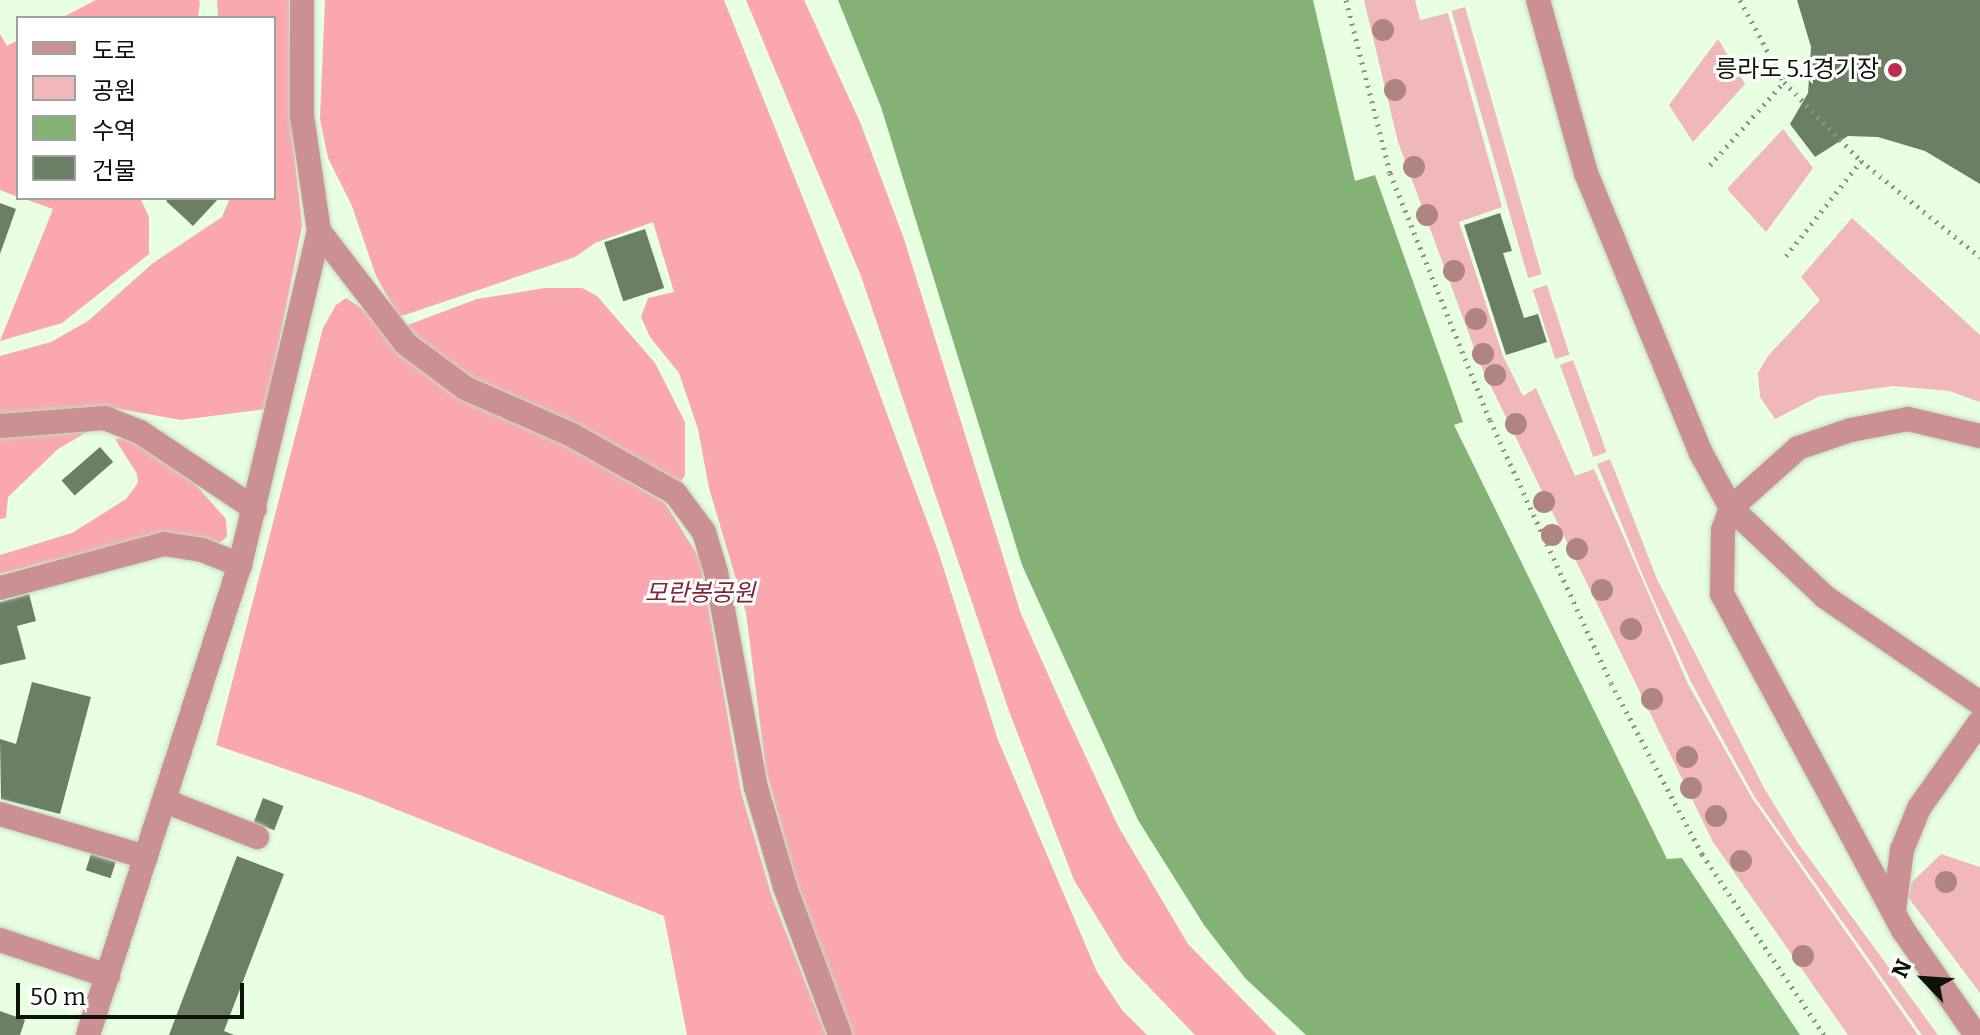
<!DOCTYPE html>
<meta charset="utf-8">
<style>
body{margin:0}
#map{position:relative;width:1980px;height:1035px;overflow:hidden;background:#e8ffe1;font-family:Bitter,"Noto Sans KR",serif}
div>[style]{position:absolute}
.green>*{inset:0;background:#f1b8bc;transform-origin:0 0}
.forest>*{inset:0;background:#faa7ae}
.water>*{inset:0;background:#84b174}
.building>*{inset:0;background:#6b7f65;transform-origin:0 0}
.path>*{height:5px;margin-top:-2.5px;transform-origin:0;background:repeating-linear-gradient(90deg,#879782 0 2px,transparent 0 8px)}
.roads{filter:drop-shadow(0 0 2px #c5d9be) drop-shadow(0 0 2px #c5d9be)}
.minor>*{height:24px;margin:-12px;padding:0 12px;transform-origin:12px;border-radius:12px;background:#cb9094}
.trees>*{width:22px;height:22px;margin:-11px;border-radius:50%;background:#ae8581}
.dots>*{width:22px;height:22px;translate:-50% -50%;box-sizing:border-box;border:4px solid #fff;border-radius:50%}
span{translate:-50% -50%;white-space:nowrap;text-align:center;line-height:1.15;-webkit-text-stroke:6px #fff;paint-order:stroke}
.poi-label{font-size:24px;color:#0c1309}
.right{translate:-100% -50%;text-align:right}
.park-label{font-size:24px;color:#7f2133;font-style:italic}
.legend{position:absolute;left:16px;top:16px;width:260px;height:184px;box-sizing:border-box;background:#fff;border:2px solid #9ea19d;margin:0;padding:10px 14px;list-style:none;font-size:24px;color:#0c1309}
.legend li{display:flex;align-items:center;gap:16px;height:40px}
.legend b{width:40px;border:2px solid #9ea19d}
.north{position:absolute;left:1884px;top:939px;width:80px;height:80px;-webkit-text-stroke:6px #fff;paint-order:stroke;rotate:295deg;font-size:22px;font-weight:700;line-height:32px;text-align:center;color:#0c1309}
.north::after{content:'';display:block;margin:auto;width:28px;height:36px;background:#0c1309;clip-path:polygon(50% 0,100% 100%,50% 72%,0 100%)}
.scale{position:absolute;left:16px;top:983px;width:228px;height:36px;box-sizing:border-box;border:4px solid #0c1309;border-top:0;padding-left:10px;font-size:24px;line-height:28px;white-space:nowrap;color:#0c1309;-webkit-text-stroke:6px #fff;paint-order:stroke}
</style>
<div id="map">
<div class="green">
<div style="clip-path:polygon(1364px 0,1415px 0,1420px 20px,1448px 13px,1502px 207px,1459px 222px,1503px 356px,1523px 396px,1536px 388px,1575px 476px,1594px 469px,1688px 684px,1752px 798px,1918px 1035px,1848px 1035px,1713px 842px,1480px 364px,1398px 142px)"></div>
<div style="left:1465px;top:7px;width:278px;height:14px;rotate:74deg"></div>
<div style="clip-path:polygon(1718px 39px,1745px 84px,1693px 142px,1669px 105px)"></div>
<div style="clip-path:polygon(1783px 129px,1813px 168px,1766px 232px,1727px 189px)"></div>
<div style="clip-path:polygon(1852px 218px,1980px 335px,1980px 402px,1949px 391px,1893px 386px,1820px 396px,1775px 419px,1760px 397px,1758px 373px,1768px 356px,1820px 300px,1801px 277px)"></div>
<div style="left:1547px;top:285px;width:73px;height:15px;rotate:72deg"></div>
<div style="left:1573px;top:360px;width:98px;height:14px;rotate:70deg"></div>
<div style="clip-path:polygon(1610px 459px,1657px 579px,1764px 788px,1798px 843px,1938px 1035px,1922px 1035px,1754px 796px,1691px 682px,1646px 583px,1597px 464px)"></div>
<div style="clip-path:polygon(1941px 854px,1980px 867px,1980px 993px,1908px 897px,1912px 882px)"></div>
</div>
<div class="forest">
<div style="clip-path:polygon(96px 0,198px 0,200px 1px,198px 18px,61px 18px)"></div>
<div style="clip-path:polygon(217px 0,289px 0,291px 122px,302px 226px,266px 409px,181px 420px,103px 406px,0 417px,0 356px,51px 342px,88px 321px,153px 263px,222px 217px,230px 198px,274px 198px,274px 18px,218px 18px)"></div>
<div style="clip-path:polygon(325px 0,724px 0,861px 344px,938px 551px,998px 740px,1097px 972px,1122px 1010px,1147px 1035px,853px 1035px,796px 880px,766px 771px,746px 613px,709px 488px,698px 429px,679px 373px,650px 337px,641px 317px,648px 298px,674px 292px,653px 222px,595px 243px,575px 257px,399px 317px,376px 276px,352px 206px,328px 158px,320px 119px)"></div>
<div style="clip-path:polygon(746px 0,804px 0,860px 122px,904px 239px,1021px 614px,1064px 710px,1118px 826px,1188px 944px,1277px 1035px,1195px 1035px,1123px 960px,1074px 880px,1009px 711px,861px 276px)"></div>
<div style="clip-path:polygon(0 34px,7px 46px,18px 40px,18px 197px,0 190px)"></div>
<div style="clip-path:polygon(22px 198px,140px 198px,149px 217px,149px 254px,62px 323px,0 341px,53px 209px)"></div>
<div style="clip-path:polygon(545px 288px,582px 288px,597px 296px,655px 363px,685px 422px,685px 475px,677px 487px,460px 372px,405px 326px,477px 299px)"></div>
<div style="clip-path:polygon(346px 298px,363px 309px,397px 349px,462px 398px,566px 444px,665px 503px,700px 559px,741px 792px,772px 897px,826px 1035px,687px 1035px,664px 916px,360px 795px,216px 745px,323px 328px,336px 305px)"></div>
<div style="clip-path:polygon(92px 429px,58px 449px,8px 497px,6px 518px,0 519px,0 434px)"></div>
<div style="clip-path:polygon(127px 438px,196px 485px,226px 519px,227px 537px,219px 543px,162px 533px,0 574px,0 555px,72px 533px,126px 499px,138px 483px,137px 474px,115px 439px)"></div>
</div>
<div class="water">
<div style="clip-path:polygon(838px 0,1313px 0,1355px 181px,1375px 175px,1463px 422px,1454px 425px,1667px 859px,1682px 858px,1800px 1035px,1306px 1035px,1245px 978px,1204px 925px,1138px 820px,1022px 565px,881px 107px)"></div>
</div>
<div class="building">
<div style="clip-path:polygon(1797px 0,1980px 0,1980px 184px,1925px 151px,1878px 137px,1848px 136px,1815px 157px,1790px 124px,1808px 93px,1811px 47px)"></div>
<div style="clip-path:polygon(170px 198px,219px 198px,193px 226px,166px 201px)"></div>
<div style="clip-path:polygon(0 203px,16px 209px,0 254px)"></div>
<div style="clip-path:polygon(1500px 213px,1512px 251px,1503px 253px,1524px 318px,1538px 314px,1547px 342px,1506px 355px,1464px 225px)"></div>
<div style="left:645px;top:229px;width:62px;height:43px;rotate:72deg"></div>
<div style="left:100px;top:447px;width:20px;height:51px;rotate:49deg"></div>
<div style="clip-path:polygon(29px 594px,36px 621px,17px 626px,26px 659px,0 665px,0 602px)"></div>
<div style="clip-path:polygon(32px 682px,91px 697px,60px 814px,1px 799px,0 739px,16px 744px)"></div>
<div style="left:263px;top:798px;width:22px;height:26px;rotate:21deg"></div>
<div style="left:91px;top:854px;width:26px;height:17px;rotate:18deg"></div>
<div style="clip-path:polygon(237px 856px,284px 874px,224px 1031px,234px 1035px,169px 1035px)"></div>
<div style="clip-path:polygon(0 1011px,25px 1020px,20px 1035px,0 1035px)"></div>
</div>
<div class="path">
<div style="left:1346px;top:0;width:179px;rotate:75.7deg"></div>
<div style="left:1390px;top:173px;width:266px;rotate:68deg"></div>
<div style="left:1490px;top:420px;width:289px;rotate:65.3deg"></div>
<div style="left:1611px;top:683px;width:194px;rotate:62deg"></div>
<div style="left:1702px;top:854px;width:218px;rotate:56deg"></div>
<div style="left:1740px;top:0;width:93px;rotate:61.8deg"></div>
<div style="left:1784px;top:82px;width:110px;rotate:45.7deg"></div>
<div style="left:1861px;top:161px;width:153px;rotate:38.9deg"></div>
<div style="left:1710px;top:165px;width:111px;rotate:-48.3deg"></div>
<div style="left:1786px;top:256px;width:121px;rotate:-51.7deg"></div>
</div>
<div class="roads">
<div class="minor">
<div style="left:1538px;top:0;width:180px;rotate:74.5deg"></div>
<div style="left:1586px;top:173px;width:303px;rotate:67.7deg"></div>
<div style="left:1701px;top:453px;width:63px;rotate:61.4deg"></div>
<div style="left:1731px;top:508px;width:129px;rotate:43.4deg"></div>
<div style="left:1825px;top:597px;width:188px;rotate:34.4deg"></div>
<div style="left:319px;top:231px;width:143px;rotate:52.4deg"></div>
<div style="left:406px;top:344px;width:74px;rotate:36.7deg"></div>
<div style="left:465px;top:388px;width:117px;rotate:23.7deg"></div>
<div style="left:572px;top:435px;width:118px;rotate:29.4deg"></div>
<div style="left:675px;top:493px;width:49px;rotate:53.4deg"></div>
<div style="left:704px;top:532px;width:42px;rotate:73.3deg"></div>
<div style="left:716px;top:572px;width:219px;rotate:79.5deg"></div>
<div style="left:756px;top:787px;width:104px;rotate:73.8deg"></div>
<div style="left:785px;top:887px;width:158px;rotate:69.6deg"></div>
<div style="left:0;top:426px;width:105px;rotate:-4.4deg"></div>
<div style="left:105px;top:418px;width:38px;rotate:22deg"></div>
<div style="left:140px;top:432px;width:138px;rotate:33.8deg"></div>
<div style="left:0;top:588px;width:170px;rotate:-15deg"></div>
<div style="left:164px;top:544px;width:38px;rotate:9deg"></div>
<div style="left:202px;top:550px;width:41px;rotate:21.5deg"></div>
<div style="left:165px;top:801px;width:99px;rotate:21.4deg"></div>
<div style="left:0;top:814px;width:152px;rotate:16.4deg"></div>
<div style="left:1894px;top:910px;width:61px;rotate:-82.4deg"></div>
<div style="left:1902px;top:850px;width:45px;rotate:-68deg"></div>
<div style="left:1919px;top:808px;width:105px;rotate:-54.7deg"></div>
<div style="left:0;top:940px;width:114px;rotate:18.4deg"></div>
<div style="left:88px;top:1035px;width:494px;rotate:-72.1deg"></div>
<div style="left:240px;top:565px;width:343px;rotate:-76.7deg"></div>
<div style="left:319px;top:231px;width:116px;rotate:-98.4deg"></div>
<div style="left:302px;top:116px;width:116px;rotate:-90deg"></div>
<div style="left:1976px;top:1035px;width:128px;rotate:-124.8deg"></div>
<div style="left:1903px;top:930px;width:382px;rotate:-118.3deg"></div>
<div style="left:1722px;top:594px;width:64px;rotate:-89.1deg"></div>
<div style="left:1723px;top:530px;width:23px;rotate:-70deg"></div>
<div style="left:1731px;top:508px;width:90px;rotate:-41.8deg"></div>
<div style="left:1798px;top:448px;width:56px;rotate:-18.8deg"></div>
<div style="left:1851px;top:430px;width:58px;rotate:-10.9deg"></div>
<div style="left:1908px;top:419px;width:74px;rotate:13.3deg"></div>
</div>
</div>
<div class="trees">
<div style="left:1383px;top:30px"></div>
<div style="left:1395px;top:90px"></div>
<div style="left:1414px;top:167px"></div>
<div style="left:1427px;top:215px"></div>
<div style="left:1454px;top:271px"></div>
<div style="left:1476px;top:319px"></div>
<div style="left:1483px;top:354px"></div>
<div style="left:1495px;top:375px"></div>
<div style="left:1516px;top:424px"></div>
<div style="left:1544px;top:502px"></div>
<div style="left:1552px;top:535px"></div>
<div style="left:1577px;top:549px"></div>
<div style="left:1602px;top:590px"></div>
<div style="left:1631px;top:629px"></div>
<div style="left:1652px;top:699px"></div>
<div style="left:1687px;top:757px"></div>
<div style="left:1691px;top:788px"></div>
<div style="left:1716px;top:816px"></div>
<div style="left:1741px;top:861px"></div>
<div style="left:1946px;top:882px"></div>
<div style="left:1803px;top:956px"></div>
</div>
<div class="dots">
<div style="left:1895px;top:70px;background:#bd2c4b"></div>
</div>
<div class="poi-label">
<span class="right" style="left:1879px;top:70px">릉라도 5.1경기장</span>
</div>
<div class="park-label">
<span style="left:700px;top:594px">모란봉공원</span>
</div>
<ul class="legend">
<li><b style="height:10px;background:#cb9094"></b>도로</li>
<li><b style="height:22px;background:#f1b8bc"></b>공원</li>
<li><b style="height:22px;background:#84b174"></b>수역</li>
<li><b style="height:22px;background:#6b7f65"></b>건물</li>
</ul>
<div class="north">N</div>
<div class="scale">50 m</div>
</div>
